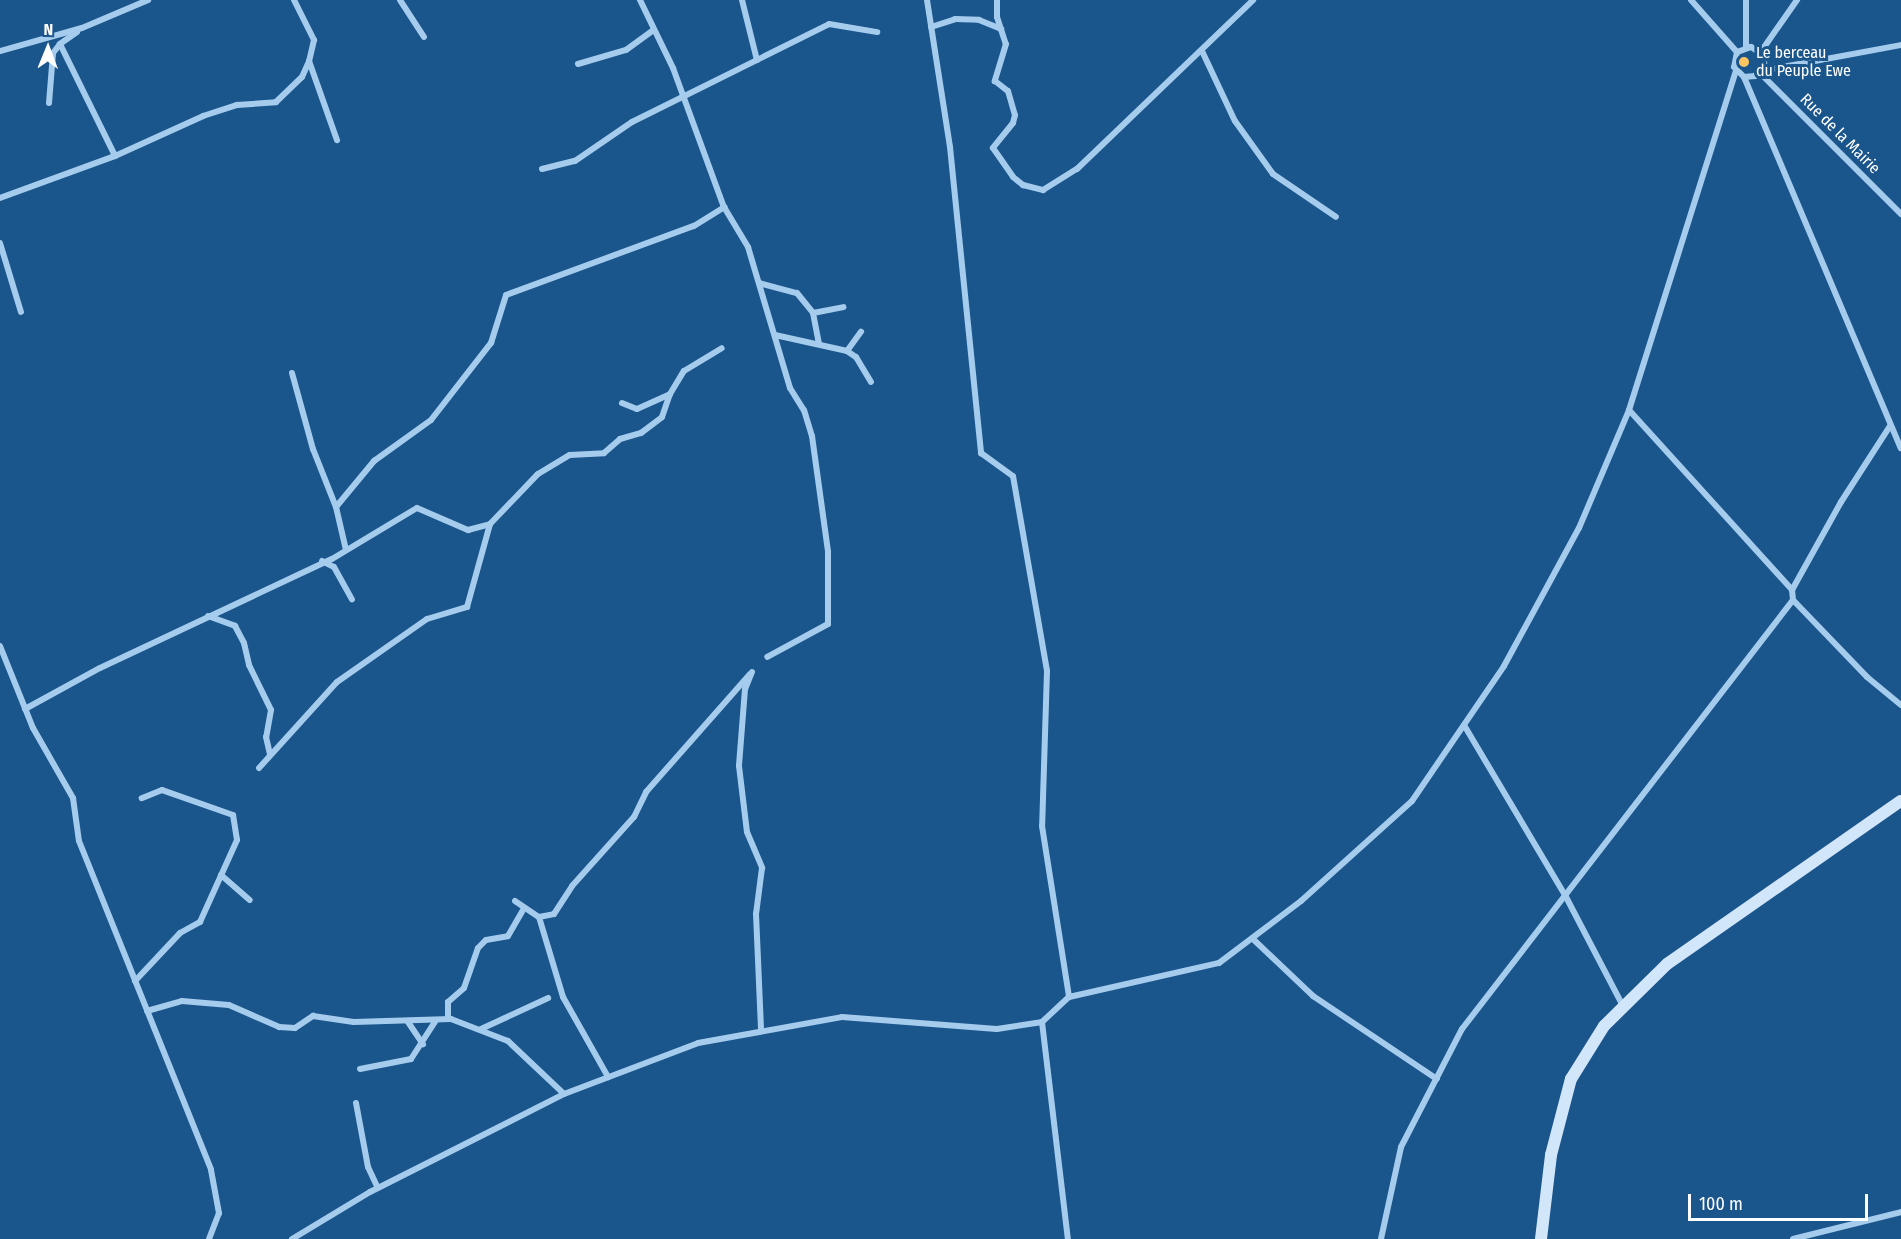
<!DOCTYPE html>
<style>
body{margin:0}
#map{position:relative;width:1901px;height:1239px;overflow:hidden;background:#1a558c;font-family:"Fira Sans Condensed",sans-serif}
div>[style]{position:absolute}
.street>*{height:6px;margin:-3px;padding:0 3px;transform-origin:3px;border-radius:3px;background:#a6cced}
.secondary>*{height:12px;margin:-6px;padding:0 6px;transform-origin:6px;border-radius:6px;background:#d2e6fa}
.dots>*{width:16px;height:16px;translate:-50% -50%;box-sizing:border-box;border:3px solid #1a558c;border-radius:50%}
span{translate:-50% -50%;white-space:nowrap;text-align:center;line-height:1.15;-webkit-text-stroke:6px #1a558c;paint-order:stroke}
.poi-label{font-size:16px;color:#fff}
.left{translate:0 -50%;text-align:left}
.street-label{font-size:16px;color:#fff}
.north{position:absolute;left:18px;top:18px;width:60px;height:60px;-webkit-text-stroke:4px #1a558c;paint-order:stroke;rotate:1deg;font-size:16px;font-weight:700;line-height:24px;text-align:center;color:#fff}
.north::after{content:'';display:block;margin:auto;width:21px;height:27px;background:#fff;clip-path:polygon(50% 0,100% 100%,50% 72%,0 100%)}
.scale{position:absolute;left:1688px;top:1194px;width:180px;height:27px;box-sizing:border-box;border:3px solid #fff;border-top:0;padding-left:8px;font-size:18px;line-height:21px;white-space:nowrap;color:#fff;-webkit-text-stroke:4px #1a558c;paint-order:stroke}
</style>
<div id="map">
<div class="street">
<div style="left:294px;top:0;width:45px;rotate:63.4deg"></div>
<div style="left:314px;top:40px;width:22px;rotate:103deg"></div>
<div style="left:309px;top:61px;width:84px;rotate:70.5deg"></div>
<div style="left:400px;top:0;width:44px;rotate:57deg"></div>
<div style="left:640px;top:0;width:76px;rotate:64.1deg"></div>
<div style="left:673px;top:68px;width:148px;rotate:69.9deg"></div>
<div style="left:724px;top:207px;width:47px;rotate:59deg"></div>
<div style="left:748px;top:247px;width:147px;rotate:73.4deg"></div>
<div style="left:790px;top:388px;width:26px;rotate:58deg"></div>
<div style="left:804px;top:410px;width:27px;rotate:73deg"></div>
<div style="left:812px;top:436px;width:117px;rotate:82.1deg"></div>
<div style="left:828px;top:552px;width:72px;rotate:90deg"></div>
<div style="left:828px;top:624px;width:69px;rotate:151.6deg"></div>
<div style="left:742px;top:0;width:62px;rotate:76deg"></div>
<div style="left:927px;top:0;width:149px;rotate:81.1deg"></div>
<div style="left:950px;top:147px;width:308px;rotate:84.2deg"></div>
<div style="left:981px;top:453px;width:39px;rotate:36deg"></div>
<div style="left:1013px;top:476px;width:198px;rotate:80.1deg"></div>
<div style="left:1047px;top:671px;width:155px;rotate:91.8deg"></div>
<div style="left:1042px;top:826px;width:173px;rotate:81deg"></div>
<div style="left:997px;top:0;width:17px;rotate:90deg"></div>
<div style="left:997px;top:17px;width:28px;rotate:72deg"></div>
<div style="left:1006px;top:44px;width:39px;rotate:107deg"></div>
<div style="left:995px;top:81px;width:16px;rotate:38deg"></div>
<div style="left:1008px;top:91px;width:25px;rotate:74deg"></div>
<div style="left:1015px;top:115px;width:8px;rotate:104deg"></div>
<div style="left:1013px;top:123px;width:32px;rotate:129deg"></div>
<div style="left:993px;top:148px;width:35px;rotate:55deg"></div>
<div style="left:1013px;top:177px;width:13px;rotate:39deg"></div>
<div style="left:1023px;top:185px;width:21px;rotate:14deg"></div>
<div style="left:1043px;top:190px;width:40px;rotate:-32deg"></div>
<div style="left:1077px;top:169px;width:244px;rotate:-43.8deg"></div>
<div style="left:1691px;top:0;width:69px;rotate:48.5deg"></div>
<div style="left:1746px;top:0;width:47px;rotate:90deg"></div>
<div style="left:931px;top:27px;width:25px;rotate:-18deg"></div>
<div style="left:955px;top:19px;width:24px;rotate:2deg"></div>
<div style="left:979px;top:20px;width:24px;rotate:22deg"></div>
<div style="left:77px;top:32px;width:21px;rotate:145deg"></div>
<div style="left:60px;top:44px;width:125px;rotate:63.8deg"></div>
<div style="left:0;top:51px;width:85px;rotate:-15.7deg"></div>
<div style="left:82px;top:28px;width:72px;rotate:-23deg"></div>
<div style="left:1202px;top:51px;width:77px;rotate:64.8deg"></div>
<div style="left:1235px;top:121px;width:65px;rotate:54.4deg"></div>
<div style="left:1273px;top:174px;width:76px;rotate:34.3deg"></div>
<div style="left:1760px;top:53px;width:65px;rotate:-55.1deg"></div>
<div style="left:578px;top:64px;width:50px;rotate:-16.3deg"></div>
<div style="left:626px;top:50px;width:34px;rotate:-36deg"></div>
<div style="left:1761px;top:71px;width:142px;rotate:-10.5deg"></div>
<div style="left:1759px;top:72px;width:201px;rotate:45deg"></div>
<div style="left:1744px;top:77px;width:11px;rotate:-5deg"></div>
<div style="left:1755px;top:76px;width:16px;rotate:-55deg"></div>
<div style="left:1764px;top:63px;width:11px;rotate:-112deg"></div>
<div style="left:1760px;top:53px;width:11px;rotate:-146deg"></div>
<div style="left:1751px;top:47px;width:15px;rotate:160deg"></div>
<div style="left:1737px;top:52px;width:15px;rotate:101deg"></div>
<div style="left:1734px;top:67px;width:14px;rotate:45deg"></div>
<div style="left:1744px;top:77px;width:403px;rotate:67.1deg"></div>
<div style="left:49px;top:103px;width:50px;rotate:-85.4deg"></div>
<div style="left:53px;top:53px;width:11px;rotate:-52deg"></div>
<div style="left:542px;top:169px;width:34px;rotate:-14deg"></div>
<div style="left:575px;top:161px;width:69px;rotate:-34.4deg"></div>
<div style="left:632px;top:122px;width:220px;rotate:-26.4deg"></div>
<div style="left:829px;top:24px;width:49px;rotate:9.5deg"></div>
<div style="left:0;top:198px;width:122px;rotate:-20.1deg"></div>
<div style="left:115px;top:156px;width:97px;rotate:-24.4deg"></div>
<div style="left:203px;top:116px;width:36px;rotate:-18deg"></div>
<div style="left:237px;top:105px;width:39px;rotate:-4deg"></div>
<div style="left:276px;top:102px;width:36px;rotate:-44deg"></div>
<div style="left:302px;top:77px;width:17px;rotate:-66deg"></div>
<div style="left:0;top:243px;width:72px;rotate:73.1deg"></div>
<div style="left:759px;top:283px;width:39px;rotate:15deg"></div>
<div style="left:797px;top:293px;width:26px;rotate:51deg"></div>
<div style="left:813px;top:313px;width:31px;rotate:79deg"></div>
<div style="left:813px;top:313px;width:31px;rotate:-11deg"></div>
<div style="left:775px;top:335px;width:74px;rotate:12.5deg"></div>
<div style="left:847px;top:351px;width:11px;rotate:34deg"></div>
<div style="left:856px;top:357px;width:29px;rotate:59deg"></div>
<div style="left:847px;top:351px;width:24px;rotate:-54deg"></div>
<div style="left:292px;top:373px;width:79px;rotate:74.6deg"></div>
<div style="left:313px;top:449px;width:62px;rotate:68.4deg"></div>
<div style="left:622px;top:403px;width:16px;rotate:22deg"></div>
<div style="left:637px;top:409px;width:36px;rotate:-24deg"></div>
<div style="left:670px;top:394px;width:27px;rotate:-59deg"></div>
<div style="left:684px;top:371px;width:44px;rotate:-31.2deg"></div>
<div style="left:1629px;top:410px;width:243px;rotate:47.8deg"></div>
<div style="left:1792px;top:590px;width:10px;rotate:84deg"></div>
<div style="left:1793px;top:600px;width:107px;rotate:46.1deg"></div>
<div style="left:1867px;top:677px;width:44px;rotate:39.5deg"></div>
<div style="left:346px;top:550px;width:44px;rotate:-103.1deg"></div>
<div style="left:336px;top:507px;width:60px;rotate:-50.4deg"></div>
<div style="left:374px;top:461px;width:70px;rotate:-35.7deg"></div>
<div style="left:431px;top:420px;width:98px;rotate:-52.1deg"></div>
<div style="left:491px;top:343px;width:50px;rotate:-72.6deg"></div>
<div style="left:506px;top:295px;width:200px;rotate:-20.2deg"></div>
<div style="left:694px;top:226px;width:36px;rotate:-32deg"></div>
<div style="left:322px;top:561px;width:13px;rotate:27deg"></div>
<div style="left:334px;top:567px;width:37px;rotate:61deg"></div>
<div style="left:1792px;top:590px;width:101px;rotate:-60.9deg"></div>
<div style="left:1841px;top:502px;width:90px;rotate:-57.2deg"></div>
<div style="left:208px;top:616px;width:29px;rotate:20deg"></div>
<div style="left:235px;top:626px;width:19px;rotate:62deg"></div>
<div style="left:244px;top:643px;width:23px;rotate:77deg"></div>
<div style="left:249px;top:665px;width:50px;rotate:63.9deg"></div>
<div style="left:271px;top:710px;width:27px;rotate:100deg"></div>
<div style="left:266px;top:737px;width:18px;rotate:77deg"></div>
<div style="left:0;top:646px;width:88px;rotate:68.1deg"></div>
<div style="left:33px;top:728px;width:81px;rotate:60.3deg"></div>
<div style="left:73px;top:798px;width:43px;rotate:82.1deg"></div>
<div style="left:79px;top:841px;width:354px;rotate:68.1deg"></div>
<div style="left:211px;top:1170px;width:44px;rotate:79.5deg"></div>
<div style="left:219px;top:1213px;width:28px;rotate:111deg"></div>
<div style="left:752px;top:672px;width:18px;rotate:112deg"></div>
<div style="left:745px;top:689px;width:77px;rotate:94.5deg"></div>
<div style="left:739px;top:766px;width:66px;rotate:83.1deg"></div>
<div style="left:747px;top:832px;width:39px;rotate:67deg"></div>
<div style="left:762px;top:868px;width:46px;rotate:97.4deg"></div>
<div style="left:756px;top:914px;width:115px;rotate:87.5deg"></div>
<div style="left:25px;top:709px;width:85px;rotate:-28.7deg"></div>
<div style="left:100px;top:668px;width:256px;rotate:-25.2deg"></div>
<div style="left:332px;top:559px;width:99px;rotate:-31deg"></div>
<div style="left:417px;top:508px;width:56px;rotate:23.3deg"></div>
<div style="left:468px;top:530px;width:23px;rotate:-15deg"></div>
<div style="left:1464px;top:725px;width:198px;rotate:59.3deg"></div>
<div style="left:1565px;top:895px;width:125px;rotate:62.4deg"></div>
<div style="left:259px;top:768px;width:116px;rotate:-47.8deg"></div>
<div style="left:337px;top:682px;width:110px;rotate:-35deg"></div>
<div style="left:427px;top:619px;width:42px;rotate:-16.7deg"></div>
<div style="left:467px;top:607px;width:86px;rotate:-74.5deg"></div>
<div style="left:490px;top:524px;width:69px;rotate:-46.2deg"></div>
<div style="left:538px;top:474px;width:37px;rotate:-31deg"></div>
<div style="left:570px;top:455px;width:34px;rotate:-3deg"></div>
<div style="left:604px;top:453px;width:21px;rotate:-41deg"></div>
<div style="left:620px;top:439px;width:22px;rotate:-16deg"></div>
<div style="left:641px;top:433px;width:26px;rotate:-37deg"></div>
<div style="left:662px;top:417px;width:24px;rotate:-71deg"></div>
<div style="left:221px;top:875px;width:38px;rotate:41deg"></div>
<div style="left:515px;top:901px;width:29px;rotate:34deg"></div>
<div style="left:539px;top:917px;width:84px;rotate:73.3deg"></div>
<div style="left:563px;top:997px;width:92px;rotate:60.6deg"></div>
<div style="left:539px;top:917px;width:15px;rotate:-11deg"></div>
<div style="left:554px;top:914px;width:33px;rotate:-57deg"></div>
<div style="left:572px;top:886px;width:93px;rotate:-48.1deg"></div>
<div style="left:634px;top:817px;width:28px;rotate:-64deg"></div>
<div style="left:646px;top:792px;width:157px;rotate:-48.6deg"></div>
<div style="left:1253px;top:939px;width:83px;rotate:43.5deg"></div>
<div style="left:1313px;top:996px;width:149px;rotate:33.8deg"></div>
<div style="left:135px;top:981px;width:66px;rotate:-46.8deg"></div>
<div style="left:180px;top:933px;width:23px;rotate:-29deg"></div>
<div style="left:200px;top:922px;width:90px;rotate:-65.7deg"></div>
<div style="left:237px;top:840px;width:25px;rotate:-99deg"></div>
<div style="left:233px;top:815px;width:75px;rotate:-160.6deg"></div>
<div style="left:162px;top:790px;width:22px;rotate:158deg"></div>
<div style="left:147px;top:1011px;width:36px;rotate:-16deg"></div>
<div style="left:182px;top:1001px;width:47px;rotate:4.9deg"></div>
<div style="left:229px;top:1005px;width:55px;rotate:23.7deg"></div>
<div style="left:279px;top:1027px;width:16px;rotate:4deg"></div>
<div style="left:295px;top:1028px;width:22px;rotate:-34deg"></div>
<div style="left:313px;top:1016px;width:41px;rotate:8.3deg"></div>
<div style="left:354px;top:1022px;width:97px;rotate:-1.8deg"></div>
<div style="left:451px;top:1019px;width:61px;rotate:21.1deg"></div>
<div style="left:508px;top:1041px;width:77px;rotate:43.4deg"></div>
<div style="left:448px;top:1019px;width:17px;rotate:-90deg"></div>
<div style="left:448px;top:1002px;width:21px;rotate:-41deg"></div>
<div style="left:464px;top:988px;width:42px;rotate:-70.7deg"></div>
<div style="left:478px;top:948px;width:11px;rotate:-45deg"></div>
<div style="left:486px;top:940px;width:22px;rotate:-10deg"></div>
<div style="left:508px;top:936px;width:30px;rotate:-60deg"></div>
<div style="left:408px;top:1022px;width:27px;rotate:56deg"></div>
<div style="left:1042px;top:1022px;width:219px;rotate:83.2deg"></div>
<div style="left:481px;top:1029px;width:74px;rotate:-24.8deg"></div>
<div style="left:360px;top:1069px;width:52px;rotate:-11.1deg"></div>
<div style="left:411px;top:1059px;width:46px;rotate:-57.3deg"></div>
<div style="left:356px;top:1103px;width:65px;rotate:79.4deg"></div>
<div style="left:368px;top:1167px;width:23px;rotate:65deg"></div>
<div style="left:292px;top:1239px;width:91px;rotate:-31.1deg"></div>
<div style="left:370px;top:1192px;width:217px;rotate:-26.8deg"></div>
<div style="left:564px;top:1094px;width:143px;rotate:-20.8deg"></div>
<div style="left:698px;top:1043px;width:146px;rotate:-10.2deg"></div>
<div style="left:842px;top:1017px;width:155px;rotate:4.4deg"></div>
<div style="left:997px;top:1029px;width:46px;rotate:-8.8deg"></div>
<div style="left:1042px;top:1022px;width:37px;rotate:-43deg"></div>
<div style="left:1069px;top:997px;width:154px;rotate:-12.8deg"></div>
<div style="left:1219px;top:963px;width:103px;rotate:-37.1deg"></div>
<div style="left:1301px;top:901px;width:149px;rotate:-42deg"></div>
<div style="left:1412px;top:801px;width:163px;rotate:-55.7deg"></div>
<div style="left:1504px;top:666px;width:157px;rotate:-61.5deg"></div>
<div style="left:1579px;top:528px;width:128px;rotate:-67deg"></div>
<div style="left:1629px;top:410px;width:355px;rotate:-72.5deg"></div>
<div style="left:1381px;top:1239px;width:94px;rotate:-77.7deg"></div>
<div style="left:1401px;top:1147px;width:133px;rotate:-62.7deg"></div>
<div style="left:1462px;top:1029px;width:542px;rotate:-52.35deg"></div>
<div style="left:1793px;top:1239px;width:111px;rotate:-14deg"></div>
</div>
<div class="secondary">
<div style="left:1541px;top:1239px;width:85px;rotate:-83.2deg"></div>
<div style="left:1551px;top:1155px;width:79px;rotate:-75.3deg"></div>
<div style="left:1571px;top:1079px;width:62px;rotate:-58.1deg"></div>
<div style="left:1604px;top:1026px;width:88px;rotate:-44.5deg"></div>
<div style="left:1667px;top:964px;width:285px;rotate:-34.9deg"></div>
</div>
<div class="dots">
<div style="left:1744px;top:62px;background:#ffc562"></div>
</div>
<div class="poi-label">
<span class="left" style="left:1756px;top:62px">Le berceau<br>du Peuple Ewe</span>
</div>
<div class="street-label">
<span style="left:1840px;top:134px;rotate:45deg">Rue de la Mairie</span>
</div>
<div class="north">N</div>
<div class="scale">100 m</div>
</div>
